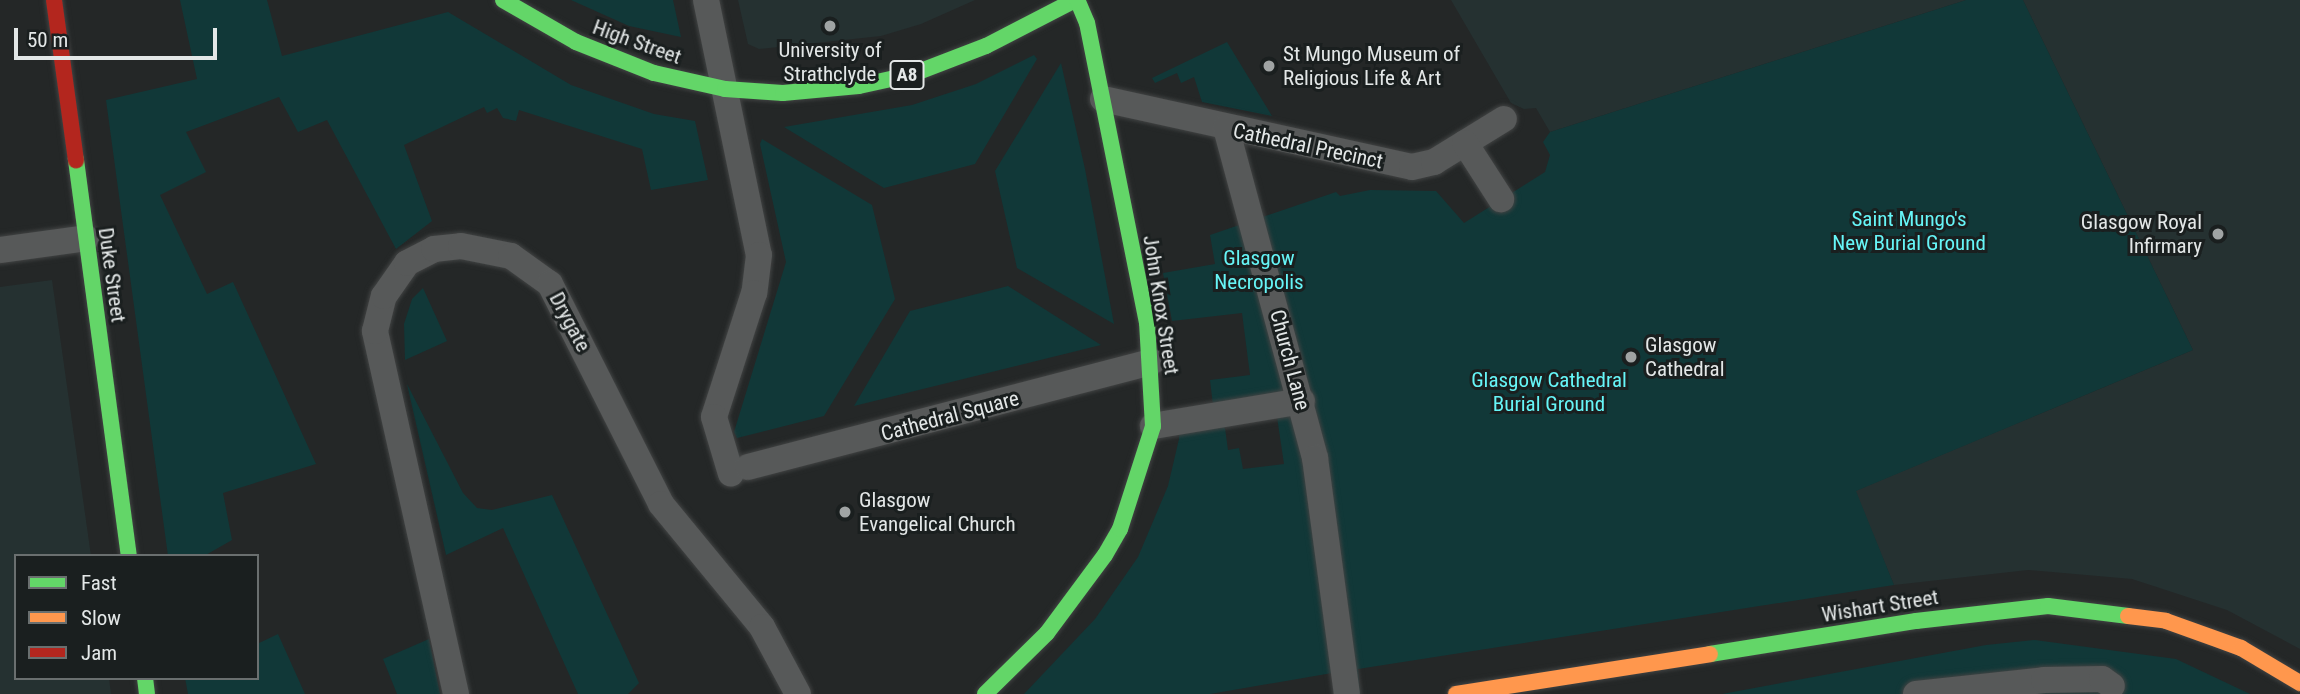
<!DOCTYPE html>
<style>
body{margin:0}
#map{position:relative;width:2300px;height:694px;overflow:hidden;background:#242727;font-family:"Roboto Condensed",sans-serif}
div>[style]{position:absolute}
.built>*{inset:0;background:#253131}
.green>*{inset:0;background:#113838}
.roads{filter:drop-shadow(0 0 2px #414343) drop-shadow(0 0 2px #414343)}
.street>*{height:26px;margin:-13px;padding:0 13px;transform-origin:13px;border-radius:13px;background:#575959}
.fast>*{height:16px;margin:-8px;padding:0 8px;transform-origin:8px;border-radius:8px;background:#63d668}
.slow>*{height:16px;margin:-8px;padding:0 8px;transform-origin:8px;border-radius:8px;background:#ff974d}
.jam>*{height:16px;margin:-8px;padding:0 8px;transform-origin:8px;border-radius:8px;background:#b3261e}
.dots>*{width:19px;height:19px;translate:-50% -50%;box-sizing:border-box;border:4px solid #1a1f1f;border-radius:50%}
span{translate:-50% -50%;white-space:nowrap;text-align:center;line-height:1.15;-webkit-text-stroke:6px #1a1f1f;paint-order:stroke}
.shield-label span{padding:2px 5px;background:#1a1f1f;border:2px solid;border-radius:5px;-webkit-text-stroke-width:0}
.shield-label{font-size:19px;color:#e3e7e7;font-weight:700}
.street-label{font-size:21px;color:#e3e7e7}
.poi-label{font-size:21px;color:#e3e7e7}
.left{translate:0 -50%;text-align:left}
.right{translate:-100% -50%;text-align:right}
.park-label{font-size:21px;color:#66f5f7}
.legend{position:absolute;left:14px;top:554px;width:245px;height:126px;box-sizing:border-box;background:#1a1f1f;border:2px solid #6a6f6f;margin:0;padding:9px 12px;list-style:none;font-size:21px;color:#e3e7e7}
.legend li{display:flex;align-items:center;gap:14px;height:35px}
.legend b{width:35px;border:2px solid #6a6f6f}
.scale{position:absolute;left:14px;top:28px;width:203px;height:32px;box-sizing:border-box;border:4px solid #e3e7e7;border-top:0;padding-left:9px;font-size:21px;line-height:24px;white-space:nowrap;color:#e3e7e7;-webkit-text-stroke:5px #1a1f1f;paint-order:stroke}
</style>
<div id="map">
<div class="built">
<div style="clip-path:polygon(738px 0,975px 0,921px 24px,881px 36px,759px 49px,748px 44px)"></div>
<div style="clip-path:polygon(1451px 0,1966px 0,1550px 132px,1536px 108px,1524px 109px,1511px 103px)"></div>
<div style="clip-path:polygon(2023px 0,2300px 0,2300px 649px,2227px 610px,2132px 579px,2028px 570px,1894px 585px,1855px 491px,2193px 350px)"></div>
<div style="clip-path:polygon(52px 280px,91px 556px,16px 556px,16px 678px,109px 678px,111px 694px,0 694px,0 287px)"></div>
</div>
<div class="green">
<div style="clip-path:polygon(180px 0,267px 0,282px 56px,448px 12px,571px 85px,654px 114px,695px 121px,708px 180px,651px 190px,642px 149px,519px 110px,516px 121px,503px 118px,497px 108px,487px 113px,484px 107px,404px 145px,432px 221px,396px 249px,327px 120px,298px 132px,279px 97px,186px 132px,206px 172px,160px 195px,207px 294px,233px 282px,316px 464px,223px 493px,232px 540px,204px 556px,168px 556px,106px 100px,197px 79px)"></div>
<div style="clip-path:polygon(571px 0,673px 0,681px 37px,629px 26px)"></div>
<div style="clip-path:polygon(evenodd,1966px 0,2023px 0,2193px 350px,1856px 491px,1894px 585px,1358px 669px,1360px 694px,1335px 694px,1332px 673px,1210px 694px,1024px 694px,1095px 619px,1138px 557px,1168px 486px,1179px 439px,1179px 413px,1213px 405px,1210px 380px,1250px 375px,1242px 313px,1172px 321px,1163px 273px,1215px 264px,1210px 235px,1336px 192px,1340px 196px,1370px 190px,1436px 191px,1464px 223px,1545px 172px,1550px 155px,1543px 142px,1550px 132px,1966px 0,1277px 417px,1284px 464px,1243px 469px,1239px 448px,1228px 450px,1224px 421px,1277px 417px)"></div>
<div style="clip-path:polygon(1227px 42px,1272px 116px,1202px 102px,1194px 77px,1181px 83px,1177px 73px,1155px 83px,1152px 78px)"></div>
<div style="clip-path:polygon(1034px 55px,1037px 59px,975px 164px,884px 188px,784px 127px,912px 105px,976px 84px)"></div>
<div style="clip-path:polygon(1061px 63px,1085px 169px,1114px 324px,1017px 268px,995px 171px)"></div>
<div style="clip-path:polygon(762px 139px,872px 205px,895px 299px,824px 416px,737px 438px,734px 432px,786px 262px,760px 144px)"></div>
<div style="clip-path:polygon(1008px 286px,1101px 345px,854px 406px,910px 311px)"></div>
<div style="clip-path:polygon(423px 288px,447px 341px,405px 360px,404px 324px,412px 299px)"></div>
<div style="clip-path:polygon(407px 384px,463px 493px,477px 508px,492px 510px,552px 495px,639px 683px,628px 694px,578px 694px,503px 528px,446px 555px)"></div>
<div style="clip-path:polygon(278px 634px,305px 694px,188px 694px,185px 678px,257px 678px,257px 644px)"></div>
<div style="clip-path:polygon(429px 639px,440px 694px,397px 694px,383px 659px)"></div>
<div style="clip-path:polygon(2035px 640px,2176px 659px,2250px 694px,1722px 694px,1986px 645px)"></div>
</div>
<div class="roads">
<div class="street">
<div style="left:706px;top:0;width:260px;rotate:78.3deg"></div>
<div style="left:759px;top:255px;width:38px;rotate:97deg"></div>
<div style="left:754px;top:293px;width:130px;rotate:107.9deg"></div>
<div style="left:714px;top:417px;width:59px;rotate:73.4deg"></div>
<div style="left:1103px;top:99px;width:316px;rotate:12.4deg"></div>
<div style="left:1412px;top:167px;width:23px;rotate:-13deg"></div>
<div style="left:1434px;top:162px;width:82px;rotate:-31.6deg"></div>
<div style="left:1226px;top:128px;width:342px;rotate:74.9deg"></div>
<div style="left:1315px;top:458px;width:238px;rotate:82.3deg"></div>
<div style="left:1465px;top:143px;width:67px;rotate:57.3deg"></div>
<div style="left:0;top:250px;width:87px;rotate:-7.9deg"></div>
<div style="left:1153px;top:426px;width:151px;rotate:-9.5deg"></div>
<div style="left:748px;top:467px;width:417px;rotate:-14.6deg"></div>
<div style="left:456px;top:694px;width:372px;rotate:-102.6deg"></div>
<div style="left:375px;top:331px;width:36px;rotate:-76deg"></div>
<div style="left:384px;top:296px;width:40px;rotate:-55.1deg"></div>
<div style="left:407px;top:263px;width:30px;rotate:-27deg"></div>
<div style="left:434px;top:249px;width:27px;rotate:-6deg"></div>
<div style="left:461px;top:246px;width:51px;rotate:11.3deg"></div>
<div style="left:511px;top:256px;width:48px;rotate:35.7deg"></div>
<div style="left:550px;top:284px;width:246px;rotate:63.2deg"></div>
<div style="left:661px;top:504px;width:159px;rotate:50.6deg"></div>
<div style="left:762px;top:627px;width:76px;rotate:61.8deg"></div>
<div style="left:1916px;top:694px;width:129px;rotate:-6.2deg"></div>
<div style="left:2044px;top:680px;width:58px;rotate:-1deg"></div>
<div style="left:2102px;top:679px;width:12px;rotate:35deg"></div>
</div>
<div class="fast">
<div style="left:503px;top:0;width:84px;rotate:29.9deg"></div>
<div style="left:576px;top:42px;width:84px;rotate:21.7deg"></div>
<div style="left:654px;top:73px;width:73px;rotate:12.7deg"></div>
<div style="left:725px;top:89px;width:58px;rotate:3.9deg"></div>
<div style="left:783px;top:93px;width:76px;rotate:-5.3deg"></div>
<div style="left:859px;top:86px;width:55px;rotate:-12.5deg"></div>
<div style="left:913px;top:74px;width:78px;rotate:-21deg"></div>
<div style="left:986px;top:46px;width:100px;rotate:-27.3deg"></div>
<div style="left:76px;top:160px;width:400px;rotate:82.4deg"></div>
<div style="left:1710px;top:654px;width:209px;rotate:-9.1deg"></div>
<div style="left:1916px;top:621px;width:133px;rotate:-6.5deg"></div>
<div style="left:2048px;top:606px;width:81px;rotate:7.1deg"></div>
<div style="left:145px;top:678px;width:16px;rotate:83deg"></div>
<div style="left:985px;top:694px;width:87px;rotate:-44.5deg"></div>
<div style="left:1047px;top:633px;width:97px;rotate:-53.4deg"></div>
<div style="left:1105px;top:555px;width:30px;rotate:-60deg"></div>
<div style="left:1120px;top:529px;width:108px;rotate:-72.2deg"></div>
<div style="left:1153px;top:426px;width:103px;rotate:-93.3deg"></div>
<div style="left:1147px;top:323px;width:306px;rotate:-101.3deg"></div>
<div style="left:1087px;top:23px;width:25px;rotate:-113deg"></div>
</div>
<div class="slow">
<div style="left:2128px;top:616px;width:38px;rotate:7deg"></div>
<div style="left:2166px;top:621px;width:80px;rotate:19.8deg"></div>
<div style="left:2241px;top:648px;width:69px;rotate:30.7deg"></div>
<div style="left:1456px;top:694px;width:257px;rotate:-8.9deg"></div>
</div>
<div class="jam">
<div style="left:54px;top:0;width:162px;rotate:82.2deg"></div>
</div>
</div>
<div class="dots">
<div style="left:830px;top:26px;background:#a0a4a4"></div>
<div style="left:1269px;top:66px;background:#a0a4a4"></div>
<div style="left:2218px;top:234px;background:#a0a4a4"></div>
<div style="left:1631px;top:357px;background:#a0a4a4"></div>
<div style="left:845px;top:512px;background:#a0a4a4"></div>
</div>
<div class="shield-label">
<span style="left:907px;top:75px">A8</span>
</div>
<div class="street-label">
<span style="left:637px;top:42px;rotate:20deg">High Street</span>
<span style="left:1308px;top:146px;rotate:12deg">Cathedral Precinct</span>
<span style="left:112px;top:275px;rotate:82deg">Duke Street</span>
<span style="left:1161px;top:305px;rotate:81deg">John Knox Street</span>
<span style="left:570px;top:322px;rotate:62deg">Drygate</span>
<span style="left:1290px;top:360px;rotate:75deg">Church Lane</span>
<span style="left:950px;top:416px;rotate:-15deg">Cathedral Square</span>
<span style="left:1880px;top:606px;rotate:-9deg">Wishart Street</span>
</div>
<div class="poi-label">
<span style="left:830px;top:62px">University of<br>Strathclyde</span>
<span class="left" style="left:1283px;top:66px">St Mungo Museum of<br>Religious Life &amp; Art</span>
<span class="right" style="left:2202px;top:234px">Glasgow Royal<br>Infirmary</span>
<span class="left" style="left:1645px;top:357px">Glasgow<br>Cathedral</span>
<span class="left" style="left:859px;top:512px">Glasgow<br>Evangelical Church</span>
</div>
<div class="park-label">
<span style="left:1909px;top:231px">Saint Mungo's<br>New Burial Ground</span>
<span style="left:1259px;top:270px">Glasgow<br>Necropolis</span>
<span style="left:1549px;top:392px">Glasgow Cathedral<br>Burial Ground</span>
</div>
<ul class="legend">
<li><b style="height:9px;background:#63d668"></b>Fast</li>
<li><b style="height:9px;background:#ff974d"></b>Slow</li>
<li><b style="height:9px;background:#b3261e"></b>Jam</li>
</ul>
<div class="scale">50 m</div>
</div>
